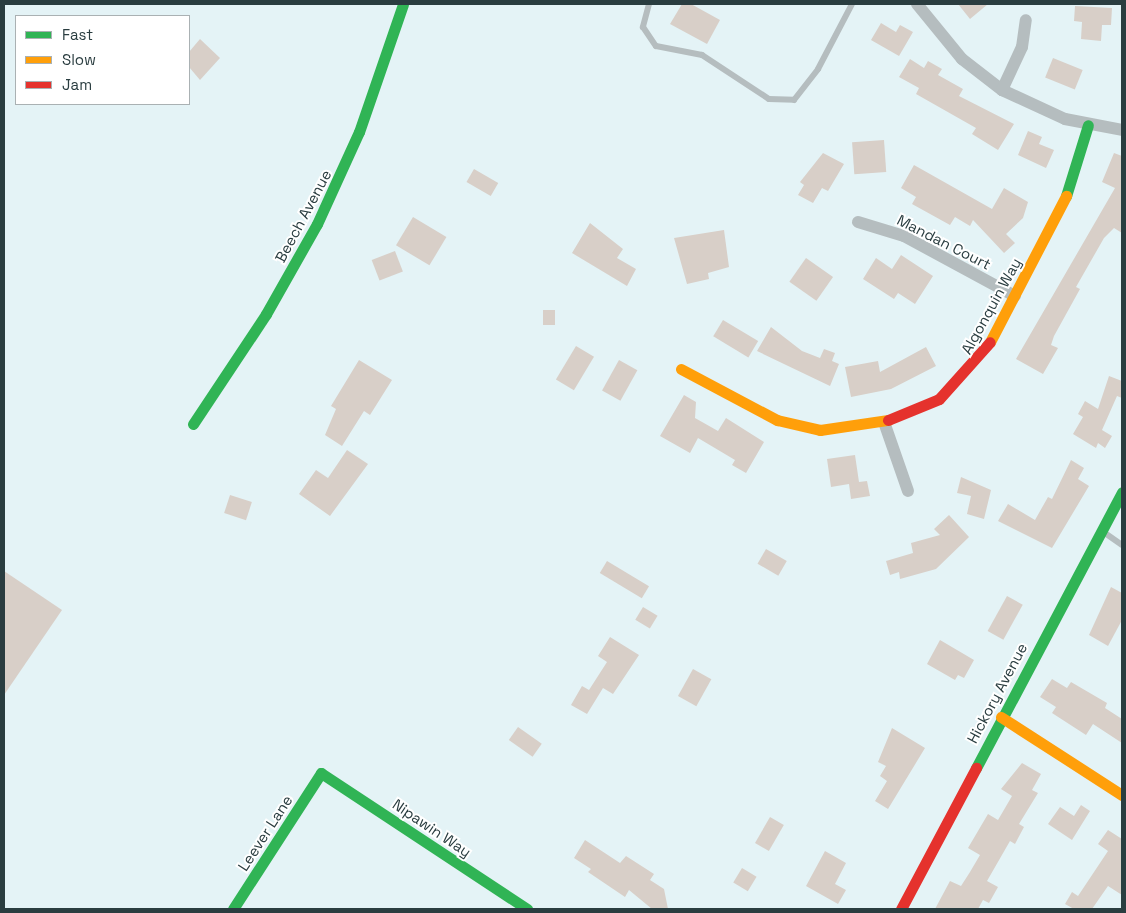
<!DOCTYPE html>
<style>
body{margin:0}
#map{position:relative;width:1126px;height:913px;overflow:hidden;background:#e4f3f6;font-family:"Space Grotesk",sans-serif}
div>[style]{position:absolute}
.building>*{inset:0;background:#d8cfc8;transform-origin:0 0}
.lane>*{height:6px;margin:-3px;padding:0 3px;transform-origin:3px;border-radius:3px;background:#b5bdbf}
.street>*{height:12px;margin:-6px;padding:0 6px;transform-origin:6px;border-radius:6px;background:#b5bdbf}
.fast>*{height:11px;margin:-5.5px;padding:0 5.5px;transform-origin:5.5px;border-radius:5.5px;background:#30b455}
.slow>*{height:11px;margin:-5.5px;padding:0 5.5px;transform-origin:5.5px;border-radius:5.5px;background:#ff9f0a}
.jam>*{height:11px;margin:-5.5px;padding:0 5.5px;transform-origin:5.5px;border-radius:5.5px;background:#e5322d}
span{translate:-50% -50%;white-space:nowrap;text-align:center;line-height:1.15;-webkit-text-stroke:4px #fff;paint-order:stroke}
.street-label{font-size:15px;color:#2a3d40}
.frame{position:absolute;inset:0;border:5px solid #2a3d40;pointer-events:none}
.legend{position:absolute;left:15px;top:15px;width:175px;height:90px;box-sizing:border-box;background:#fff;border:1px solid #aab1b3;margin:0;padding:6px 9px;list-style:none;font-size:15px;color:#2a3d40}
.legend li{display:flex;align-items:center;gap:10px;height:25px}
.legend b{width:25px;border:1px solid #aab1b3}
</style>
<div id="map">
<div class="building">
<div style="clip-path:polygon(682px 4px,691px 4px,720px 20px,707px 44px,670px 24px)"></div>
<div style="clip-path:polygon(958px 4px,988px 4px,970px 19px)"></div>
<div style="clip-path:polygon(1075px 6px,1112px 8px,1111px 25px,1102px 25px,1101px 41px,1081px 39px,1082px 22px,1074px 21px)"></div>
<div style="clip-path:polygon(881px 23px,896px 32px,900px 25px,913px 32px,899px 56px,871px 40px)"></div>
<div style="clip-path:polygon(200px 39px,220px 58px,200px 80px,189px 67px,189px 52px)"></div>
<div style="left:1053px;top:58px;width:32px;height:21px;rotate:22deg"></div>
<div style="clip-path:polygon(910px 59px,924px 68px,928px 61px,942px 69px,938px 75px,963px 89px,959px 96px,1014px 124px,998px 150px,972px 134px,976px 128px,916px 94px,919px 88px,899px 77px)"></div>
<div style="clip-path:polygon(1028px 131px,1042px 137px,1039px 144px,1054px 150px,1046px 168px,1018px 155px)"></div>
<div style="left:884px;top:140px;width:32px;height:32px;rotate:86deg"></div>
<div style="clip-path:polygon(823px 153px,844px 164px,828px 191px,822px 188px,813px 203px,798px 195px,804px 185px,800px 182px)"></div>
<div style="clip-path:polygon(1114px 153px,1122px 156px,1122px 233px,1114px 228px,1104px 238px,1076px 287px,1080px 289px,1054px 336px,1051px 345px,1058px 348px,1043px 374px,1016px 359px,1115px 188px,1102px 182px)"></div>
<div style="clip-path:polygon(914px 165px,992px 209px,1004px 188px,1028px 202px,1023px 218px,1006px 234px,1015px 243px,1004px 253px,973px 220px,970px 226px,955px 217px,950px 225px,912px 204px,916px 197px,901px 188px)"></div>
<div style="left:474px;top:169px;width:28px;height:15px;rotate:30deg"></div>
<div style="left:413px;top:217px;width:39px;height:33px;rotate:31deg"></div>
<div style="clip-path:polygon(590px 223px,623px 249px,617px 258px,636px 269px,627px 286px,572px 253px)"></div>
<div style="clip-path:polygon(724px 230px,729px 267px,708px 273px,709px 279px,687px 284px,674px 238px)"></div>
<div style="left:395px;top:251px;width:22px;height:25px;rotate:69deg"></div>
<div style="clip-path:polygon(901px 255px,933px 276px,915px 304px,898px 293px,894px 299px,863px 279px,876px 258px,892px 269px)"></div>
<div style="left:806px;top:258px;width:33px;height:29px;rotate:35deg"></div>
<div style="left:543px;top:310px;width:12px;height:15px"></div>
<div style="left:723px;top:320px;width:41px;height:19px;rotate:31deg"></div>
<div style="clip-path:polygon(771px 327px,802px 351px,820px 358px,824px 349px,835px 353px,832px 361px,839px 364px,830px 386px,757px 351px)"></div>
<div style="left:576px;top:346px;width:21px;height:39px;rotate:31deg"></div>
<div style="clip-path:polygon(926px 347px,936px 366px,891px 389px,851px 397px,845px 367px,878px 361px,880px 372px)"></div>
<div style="clip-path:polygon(359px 360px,392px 380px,370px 415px,364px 411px,342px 446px,325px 435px,336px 409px,331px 406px)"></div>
<div style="left:619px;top:360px;width:21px;height:35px;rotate:29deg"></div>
<div style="clip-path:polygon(1109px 376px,1122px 381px,1122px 398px,1117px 396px,1102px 430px,1112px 436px,1105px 448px,1098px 443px,1096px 448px,1073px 434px,1083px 417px,1078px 414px,1085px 401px,1098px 409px)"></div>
<div style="clip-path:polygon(684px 395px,696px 402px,695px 418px,718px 431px,726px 418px,764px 442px,746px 473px,732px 465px,735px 460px,698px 438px,690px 453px,660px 436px)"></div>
<div style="clip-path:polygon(347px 450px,368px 464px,330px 516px,299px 494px,316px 470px,328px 478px)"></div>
<div style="clip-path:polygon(855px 455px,859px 482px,867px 481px,870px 496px,851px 499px,849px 484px,831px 487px,827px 459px)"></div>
<div style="clip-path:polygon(1071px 460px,1084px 468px,1078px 479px,1089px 486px,1052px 548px,998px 521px,1008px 504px,1035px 520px,1048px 497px,1052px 499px)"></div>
<div style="clip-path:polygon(961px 477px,991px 490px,984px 519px,967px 514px,971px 496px,957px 493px)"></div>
<div style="left:230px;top:495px;width:23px;height:19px;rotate:18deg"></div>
<div style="clip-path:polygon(949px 515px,969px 537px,936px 569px,900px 579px,899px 572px,890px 575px,886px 561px,913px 553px,911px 543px,940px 535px,934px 529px)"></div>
<div style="left:766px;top:549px;width:24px;height:17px;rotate:30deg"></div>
<div style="left:607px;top:561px;width:49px;height:14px;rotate:31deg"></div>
<div style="clip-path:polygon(4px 571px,62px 610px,4px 695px)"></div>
<div style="clip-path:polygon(1111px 587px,1122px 593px,1122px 620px,1108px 646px,1089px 635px)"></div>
<div style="left:1007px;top:596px;width:18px;height:40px;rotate:29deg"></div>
<div style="left:643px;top:607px;width:17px;height:15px;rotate:31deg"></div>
<div style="clip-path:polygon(610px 637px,639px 655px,613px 694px,603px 688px,587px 714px,571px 705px,582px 686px,589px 690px,607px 662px,598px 656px)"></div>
<div style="clip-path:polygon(940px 640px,974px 660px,964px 678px,958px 675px,955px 680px,927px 664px)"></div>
<div style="left:693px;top:669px;width:21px;height:31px;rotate:29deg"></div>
<div style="clip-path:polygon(1052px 679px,1067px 688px,1071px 682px,1107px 703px,1105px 708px,1122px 719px,1122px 743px,1093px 724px,1086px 735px,1052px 713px,1056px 707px,1040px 697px)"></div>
<div style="left:518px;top:727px;width:29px;height:16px;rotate:35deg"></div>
<div style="clip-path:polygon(892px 728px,925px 748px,888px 809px,875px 801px,887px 781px,880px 776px,886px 766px,878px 762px)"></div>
<div style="clip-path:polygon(1022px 763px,1041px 774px,1032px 790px,1038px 793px,1019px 824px,1024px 827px,1015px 844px,1010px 841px,987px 881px,998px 887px,989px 903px,983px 900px,978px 909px,935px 909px,950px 881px,961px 886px,970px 872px,980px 855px,968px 848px,988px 814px,998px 820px,1012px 796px,1001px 789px)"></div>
<div style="clip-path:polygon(1081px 805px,1090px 811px,1072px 840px,1048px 824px,1060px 807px,1074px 816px)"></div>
<div style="left:770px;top:817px;width:16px;height:30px;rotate:30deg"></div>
<div style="clip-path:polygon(1108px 830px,1122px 839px,1122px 895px,1108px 886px,1092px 909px,1074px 909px,1065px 904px,1072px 892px,1078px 896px,1108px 851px,1098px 844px)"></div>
<div style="clip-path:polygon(585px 840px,620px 863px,626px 856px,654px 874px,650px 880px,664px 889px,668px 909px,652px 909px,629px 890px,625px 897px,588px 872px,591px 869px,574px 858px)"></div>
<div style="clip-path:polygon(825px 851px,846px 863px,835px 884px,846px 890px,838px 904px,806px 886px)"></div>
<div style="left:742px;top:868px;width:17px;height:17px;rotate:31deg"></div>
</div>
<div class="lane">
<div style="left:649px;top:4px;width:24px;rotate:105deg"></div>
<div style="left:643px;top:27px;width:23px;rotate:56deg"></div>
<div style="left:656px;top:46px;width:47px;rotate:11.1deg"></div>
<div style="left:702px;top:55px;width:80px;rotate:33.3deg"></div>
<div style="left:769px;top:99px;width:25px;rotate:2deg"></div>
<div style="left:794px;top:100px;width:39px;rotate:-52deg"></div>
<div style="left:818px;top:69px;width:73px;rotate:-62.4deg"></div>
<div style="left:1102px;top:531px;width:24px;rotate:35deg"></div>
</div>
<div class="street">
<div style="left:917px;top:4px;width:71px;rotate:50.7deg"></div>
<div style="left:962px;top:59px;width:51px;rotate:37.8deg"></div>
<div style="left:1002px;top:90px;width:69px;rotate:24.7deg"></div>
<div style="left:1065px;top:119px;width:58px;rotate:10.9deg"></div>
<div style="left:1002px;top:90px;width:47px;rotate:-65.1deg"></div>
<div style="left:1022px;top:47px;width:27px;rotate:-82deg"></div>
<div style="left:858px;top:222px;width:48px;rotate:16.9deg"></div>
<div style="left:904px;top:236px;width:126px;rotate:28.4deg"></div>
<div style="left:884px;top:422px;width:73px;rotate:70.8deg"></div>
</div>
<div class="fast">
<div style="left:1066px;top:196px;width:74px;rotate:-72.8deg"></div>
<div style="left:193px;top:424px;width:132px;rotate:-56.4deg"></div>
<div style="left:266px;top:314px;width:103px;rotate:-60.5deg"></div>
<div style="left:317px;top:224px;width:101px;rotate:-65.5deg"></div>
<div style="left:359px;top:132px;width:135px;rotate:-71deg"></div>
<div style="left:976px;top:768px;width:312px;rotate:-62.1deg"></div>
<div style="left:233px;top:909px;width:162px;rotate:-57.1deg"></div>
<div style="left:321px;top:773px;width:247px;rotate:33.4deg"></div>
</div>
<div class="slow">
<div style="left:990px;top:342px;width:165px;rotate:-62.5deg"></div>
<div style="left:681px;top:369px;width:109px;rotate:28deg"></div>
<div style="left:777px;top:420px;width:44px;rotate:13.1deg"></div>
<div style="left:820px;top:430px;width:69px;rotate:-8.4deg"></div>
<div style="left:1001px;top:717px;width:144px;rotate:32.8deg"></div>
</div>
<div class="jam">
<div style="left:888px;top:420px;width:55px;rotate:-22.4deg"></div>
<div style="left:939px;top:399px;width:76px;rotate:-48.2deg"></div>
<div style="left:901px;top:909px;width:160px;rotate:-62deg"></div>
</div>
<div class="street-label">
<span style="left:303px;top:216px;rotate:-62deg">Beech Avenue</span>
<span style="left:944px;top:242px;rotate:27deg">Mandan Court</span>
<span style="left:991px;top:306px;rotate:-61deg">Algonquin Way</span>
<span style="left:997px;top:693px;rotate:-62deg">Hickory Avenue</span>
<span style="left:432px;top:828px;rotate:34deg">Nipawin Way</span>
<span style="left:265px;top:833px;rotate:-57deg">Leever Lane</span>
</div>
<div class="frame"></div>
<ul class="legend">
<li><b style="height:6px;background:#30b455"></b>Fast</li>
<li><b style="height:6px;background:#ff9f0a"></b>Slow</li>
<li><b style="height:6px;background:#e5322d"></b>Jam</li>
</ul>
</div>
